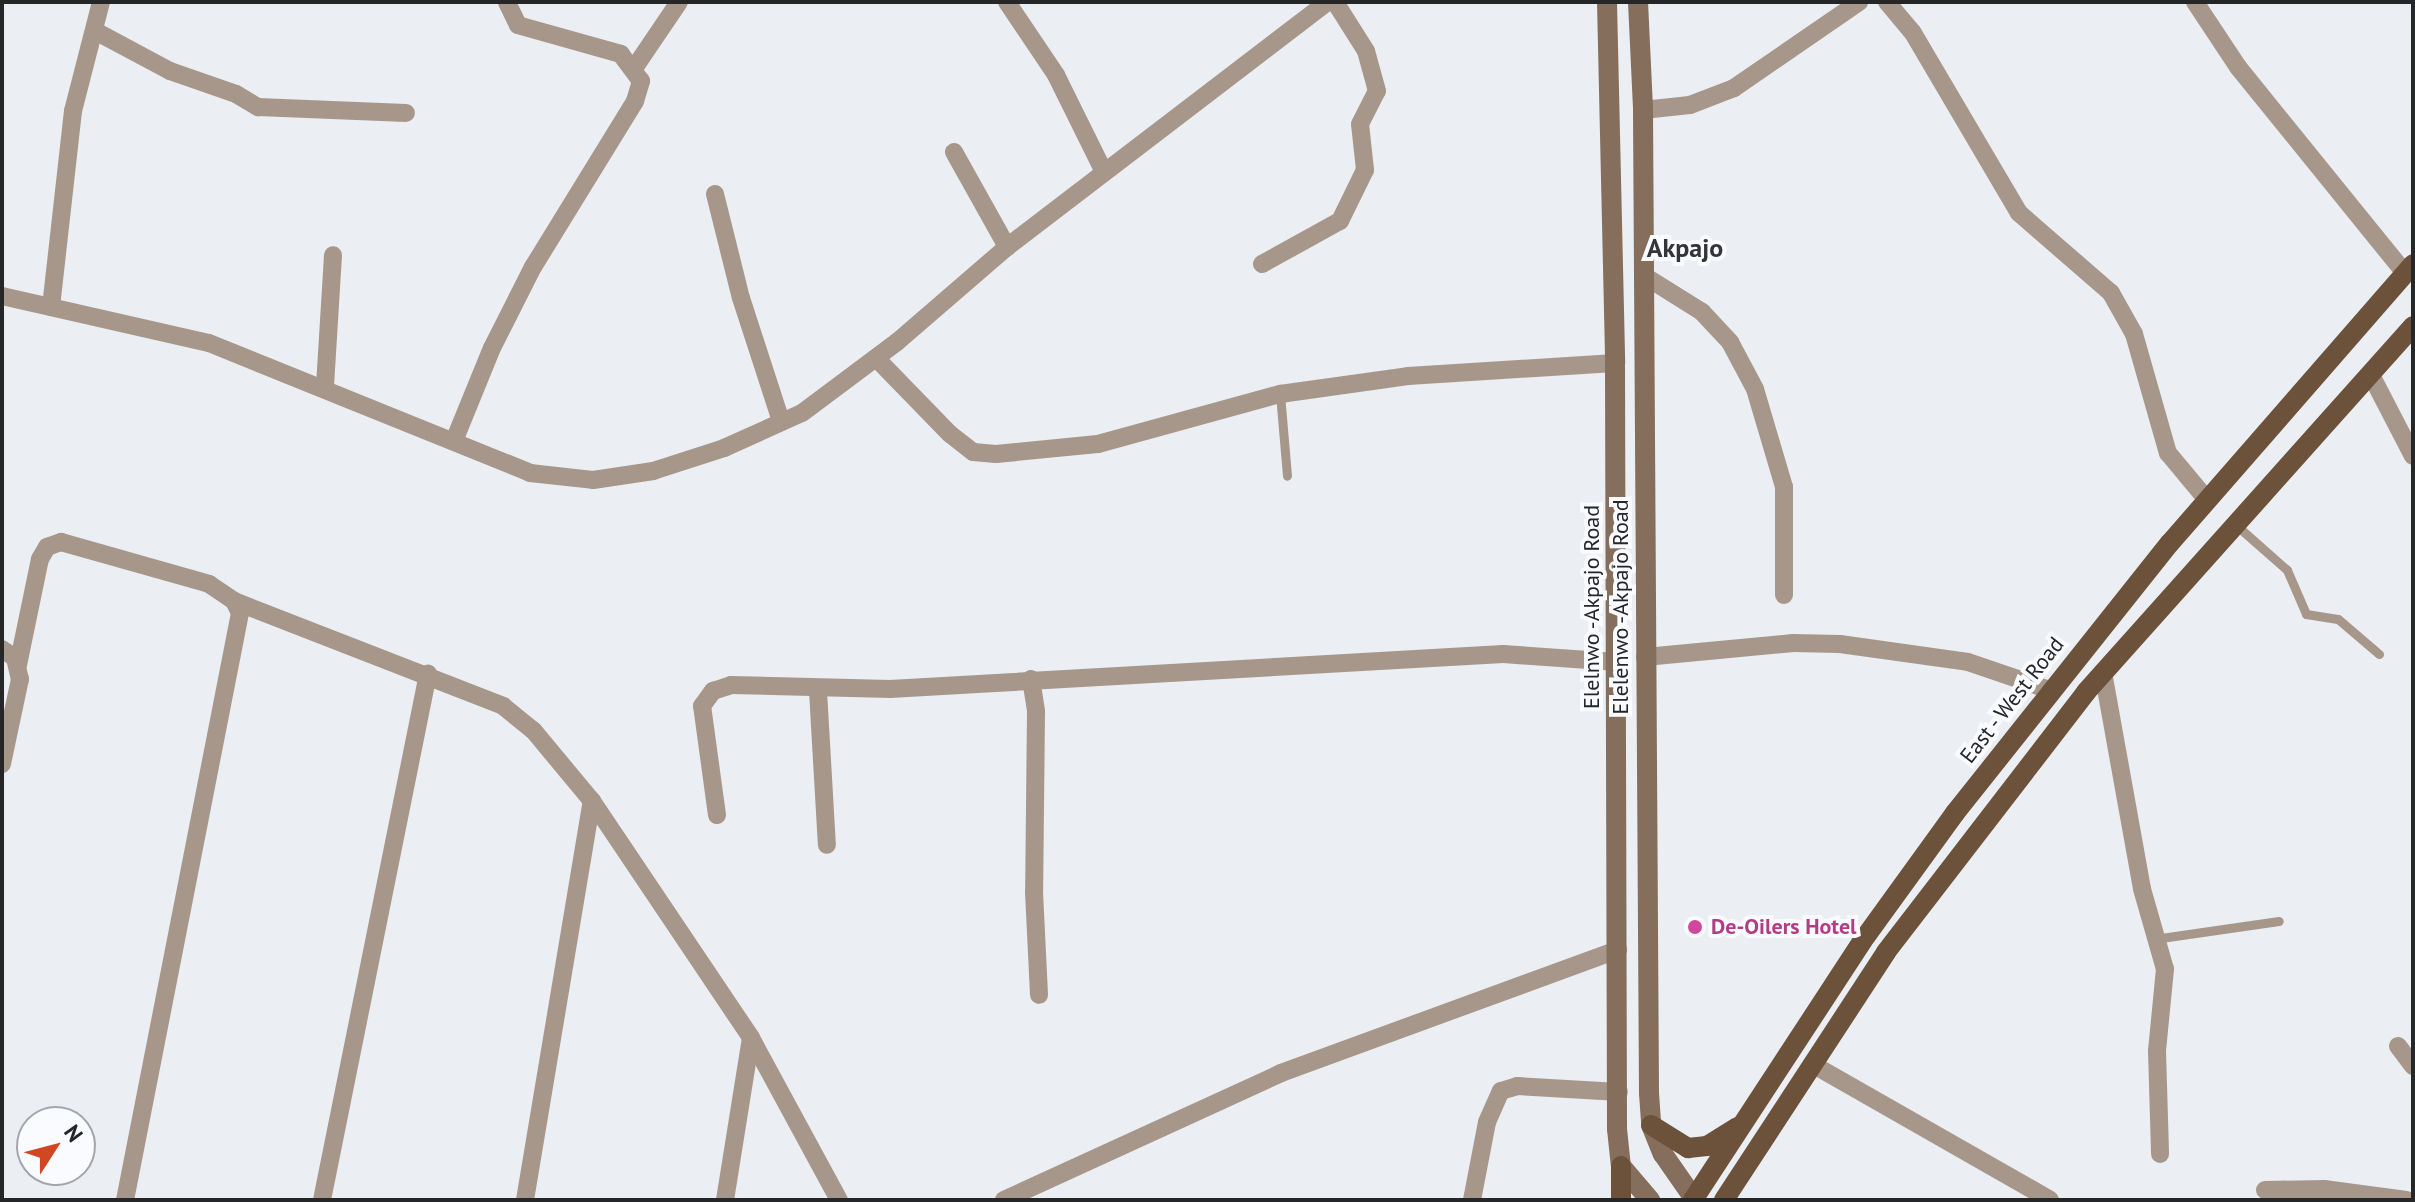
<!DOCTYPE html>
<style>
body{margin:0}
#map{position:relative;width:2415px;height:1202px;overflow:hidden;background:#ebeef2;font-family:"PT Sans",sans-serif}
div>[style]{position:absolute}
.lane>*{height:9px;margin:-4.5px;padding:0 4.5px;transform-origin:4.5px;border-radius:4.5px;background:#a7978b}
.street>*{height:18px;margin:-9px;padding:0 9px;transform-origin:9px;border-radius:9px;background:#a7978b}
.secondary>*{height:20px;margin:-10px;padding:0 10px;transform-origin:10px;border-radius:10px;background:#856e5c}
.primary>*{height:20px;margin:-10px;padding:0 10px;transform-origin:10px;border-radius:10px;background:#6c513b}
.dots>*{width:22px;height:22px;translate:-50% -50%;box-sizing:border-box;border:4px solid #f9fbff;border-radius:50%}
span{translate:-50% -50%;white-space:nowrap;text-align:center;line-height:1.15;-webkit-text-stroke:8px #f9fbff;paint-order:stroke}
.street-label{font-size:22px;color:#252628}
.hotel-label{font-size:22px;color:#b23c85;font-weight:700}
.left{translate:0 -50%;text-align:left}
.quarter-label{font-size:26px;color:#343539;font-weight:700}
.frame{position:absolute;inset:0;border:4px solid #252628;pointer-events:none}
.north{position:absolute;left:16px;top:1106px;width:80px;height:80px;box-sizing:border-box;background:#f9fbff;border:2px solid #a4a6a9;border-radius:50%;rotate:54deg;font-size:22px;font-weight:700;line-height:32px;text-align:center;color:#252628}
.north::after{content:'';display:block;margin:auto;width:28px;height:36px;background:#d14724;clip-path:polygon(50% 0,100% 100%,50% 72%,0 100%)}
</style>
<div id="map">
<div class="lane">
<div style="left:1280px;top:394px;width:82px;rotate:85.1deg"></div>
<div style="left:2236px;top:525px;width:68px;rotate:41.4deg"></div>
<div style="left:2287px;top:570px;width:48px;rotate:66.6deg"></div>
<div style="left:2306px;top:614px;width:32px;rotate:9deg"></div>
<div style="left:2338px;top:619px;width:54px;rotate:40.5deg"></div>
<div style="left:2154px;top:939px;width:126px;rotate:-8.2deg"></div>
</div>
<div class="street">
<div style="left:1007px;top:2px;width:88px;rotate:56.1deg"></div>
<div style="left:1056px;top:75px;width:108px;rotate:63.7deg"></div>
<div style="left:1887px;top:2px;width:40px;rotate:50deg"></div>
<div style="left:1913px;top:33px;width:209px;rotate:59.5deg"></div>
<div style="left:2019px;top:213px;width:122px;rotate:41deg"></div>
<div style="left:2111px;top:293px;width:47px;rotate:60.7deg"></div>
<div style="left:2134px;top:334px;width:124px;rotate:74.1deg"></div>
<div style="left:2168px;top:453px;width:62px;rotate:50.2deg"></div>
<div style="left:2195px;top:2px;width:78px;rotate:56.5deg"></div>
<div style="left:2238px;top:67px;width:265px;rotate:51deg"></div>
<div style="left:97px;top:32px;width:83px;rotate:28.1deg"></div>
<div style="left:170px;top:71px;width:70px;rotate:19.2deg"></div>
<div style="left:236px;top:94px;width:26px;rotate:31deg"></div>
<div style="left:258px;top:107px;width:148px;rotate:2.3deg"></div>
<div style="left:635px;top:67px;width:78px;rotate:-55.9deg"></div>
<div style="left:1643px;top:110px;width:47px;rotate:-6.1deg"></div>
<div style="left:1690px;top:105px;width:47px;rotate:-21.1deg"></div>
<div style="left:1734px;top:88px;width:152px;rotate:-34.5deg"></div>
<div style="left:954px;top:152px;width:109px;rotate:60.8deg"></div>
<div style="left:715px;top:194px;width:107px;rotate:76deg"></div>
<div style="left:741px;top:298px;width:129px;rotate:72deg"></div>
<div style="left:1262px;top:264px;width:89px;rotate:-28.9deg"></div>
<div style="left:1340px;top:221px;width:57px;rotate:-63.9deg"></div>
<div style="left:1365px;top:170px;width:46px;rotate:-96.2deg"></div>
<div style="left:1360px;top:124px;width:37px;rotate:-63deg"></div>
<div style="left:1377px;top:91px;width:41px;rotate:-105.4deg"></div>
<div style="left:1366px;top:51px;width:58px;rotate:-122.3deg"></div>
<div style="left:1643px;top:275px;width:70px;rotate:32.1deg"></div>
<div style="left:1702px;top:312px;width:41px;rotate:47deg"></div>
<div style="left:1730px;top:342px;width:53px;rotate:62deg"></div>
<div style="left:1755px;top:389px;width:102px;rotate:73.5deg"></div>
<div style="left:1784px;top:487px;width:108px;rotate:90deg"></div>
<div style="left:2px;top:296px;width:212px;rotate:12.8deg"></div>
<div style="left:209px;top:343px;width:346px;rotate:22deg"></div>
<div style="left:530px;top:473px;width:63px;rotate:6.3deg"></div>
<div style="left:593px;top:480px;width:61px;rotate:-8.5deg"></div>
<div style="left:653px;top:471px;width:75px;rotate:-17.9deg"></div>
<div style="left:724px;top:448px;width:85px;rotate:-24.2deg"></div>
<div style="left:802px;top:413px;width:119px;rotate:-36.8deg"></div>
<div style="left:897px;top:342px;width:145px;rotate:-40.8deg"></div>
<div style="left:1007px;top:247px;width:404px;rotate:-37.4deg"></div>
<div style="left:51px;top:307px;width:197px;rotate:-83.6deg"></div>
<div style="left:73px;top:111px;width:113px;rotate:-75.6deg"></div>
<div style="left:876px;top:358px;width:106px;rotate:45.8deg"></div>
<div style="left:950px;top:434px;width:29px;rotate:38deg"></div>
<div style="left:973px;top:452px;width:23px;rotate:5deg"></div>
<div style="left:996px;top:454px;width:102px;rotate:-5.6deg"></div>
<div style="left:1098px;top:444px;width:189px;rotate:-15.4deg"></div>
<div style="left:1280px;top:394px;width:129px;rotate:-8deg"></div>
<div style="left:1408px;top:376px;width:207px;rotate:-3.6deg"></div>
<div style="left:2371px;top:375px;width:91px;rotate:62.6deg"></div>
<div style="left:325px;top:386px;width:131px;rotate:-86.5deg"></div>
<div style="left:454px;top:441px;width:100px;rotate:-67.8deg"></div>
<div style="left:492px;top:348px;width:91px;rotate:-63.2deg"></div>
<div style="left:533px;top:267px;width:195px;rotate:-58.4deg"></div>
<div style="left:635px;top:101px;width:21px;rotate:-73deg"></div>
<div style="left:641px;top:81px;width:34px;rotate:-127deg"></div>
<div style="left:621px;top:54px;width:107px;rotate:-164.3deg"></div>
<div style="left:518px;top:25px;width:25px;rotate:-116deg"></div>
<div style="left:234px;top:601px;width:289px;rotate:21.3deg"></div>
<div style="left:503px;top:706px;width:38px;rotate:39deg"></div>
<div style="left:533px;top:730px;width:92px;rotate:50.3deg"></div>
<div style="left:592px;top:801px;width:285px;rotate:56.1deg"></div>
<div style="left:751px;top:1038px;width:184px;rotate:61.5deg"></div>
<div style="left:2px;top:649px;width:16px;rotate:35deg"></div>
<div style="left:15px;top:658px;width:22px;rotate:77deg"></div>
<div style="left:20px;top:679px;width:87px;rotate:102deg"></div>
<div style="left:1645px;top:657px;width:149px;rotate:-5.4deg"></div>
<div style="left:1793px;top:643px;width:47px;rotate:1.2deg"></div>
<div style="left:1840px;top:644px;width:129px;rotate:8deg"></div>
<div style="left:1968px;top:662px;width:87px;rotate:18.9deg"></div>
<div style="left:18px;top:665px;width:108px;rotate:-78.3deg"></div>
<div style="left:40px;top:559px;width:14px;rotate:-60deg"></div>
<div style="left:47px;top:547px;width:15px;rotate:-20deg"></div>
<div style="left:61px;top:542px;width:154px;rotate:15.8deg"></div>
<div style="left:209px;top:584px;width:30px;rotate:34deg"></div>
<div style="left:234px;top:601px;width:13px;rotate:63deg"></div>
<div style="left:240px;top:613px;width:598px;rotate:101.08deg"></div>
<div style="left:2103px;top:672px;width:220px;rotate:79.8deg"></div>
<div style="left:2142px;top:889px;width:83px;rotate:74deg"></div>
<div style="left:2165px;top:969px;width:82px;rotate:95.6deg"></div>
<div style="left:2157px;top:1051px;width:103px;rotate:88.3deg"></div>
<div style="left:1031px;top:679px;width:33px;rotate:81deg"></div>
<div style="left:1036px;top:712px;width:180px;rotate:90.6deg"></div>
<div style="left:1034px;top:892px;width:103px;rotate:87.2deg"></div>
<div style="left:818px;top:691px;width:154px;rotate:86.7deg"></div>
<div style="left:717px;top:815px;width:110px;rotate:-97.8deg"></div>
<div style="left:702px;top:706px;width:19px;rotate:-54deg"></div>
<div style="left:713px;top:691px;width:19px;rotate:-18deg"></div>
<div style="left:731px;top:685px;width:159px;rotate:1.4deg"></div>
<div style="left:890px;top:689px;width:614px;rotate:-3.27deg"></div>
<div style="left:1503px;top:654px;width:114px;rotate:4deg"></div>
<div style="left:2398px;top:1046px;width:25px;rotate:53deg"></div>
<div style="left:1812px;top:1064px;width:274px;rotate:29.7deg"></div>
<div style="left:2265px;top:1190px;width:59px;rotate:-1deg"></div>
<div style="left:2324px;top:1189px;width:83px;rotate:7.6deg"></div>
<div style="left:322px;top:1200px;width:537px;rotate:-78.61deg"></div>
<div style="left:525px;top:1200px;width:405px;rotate:-80.5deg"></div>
<div style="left:725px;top:1200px;width:164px;rotate:-80.9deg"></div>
<div style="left:1004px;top:1200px;width:305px;rotate:-24.6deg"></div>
<div style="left:1281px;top:1073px;width:359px;rotate:-20.1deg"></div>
<div style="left:1472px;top:1200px;width:79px;rotate:-79.1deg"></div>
<div style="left:1487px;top:1122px;width:34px;rotate:-66deg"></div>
<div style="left:1501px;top:1091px;width:17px;rotate:-17deg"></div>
<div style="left:1517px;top:1086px;width:102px;rotate:3.4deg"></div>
</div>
<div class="secondary">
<div style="left:1607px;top:2px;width:361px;rotate:88.7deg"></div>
<div style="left:1615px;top:363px;width:766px;rotate:89.85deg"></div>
<div style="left:1617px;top:1129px;width:37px;rotate:84deg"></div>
<div style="left:1621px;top:1166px;width:45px;rotate:49.5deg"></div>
<div style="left:1638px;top:2px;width:108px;rotate:87.3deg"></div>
<div style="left:1643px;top:110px;width:983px;rotate:89.65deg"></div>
<div style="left:1649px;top:1093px;width:32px;rotate:86deg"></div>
<div style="left:1651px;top:1125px;width:31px;rotate:68deg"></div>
<div style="left:1663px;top:1154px;width:56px;rotate:55.2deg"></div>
</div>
<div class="primary">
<div style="left:1651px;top:1125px;width:44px;rotate:31.9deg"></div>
<div style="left:1688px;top:1148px;width:19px;rotate:-6deg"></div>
<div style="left:1707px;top:1146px;width:36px;rotate:-32deg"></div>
<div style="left:1621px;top:1200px;width:34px;rotate:-90deg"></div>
<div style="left:1693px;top:1200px;width:316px;rotate:-56.8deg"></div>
<div style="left:1866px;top:936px;width:152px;rotate:-54.1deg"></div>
<div style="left:1955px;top:813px;width:345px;rotate:-51.5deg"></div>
<div style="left:2170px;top:543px;width:370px;rotate:-48.9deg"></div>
<div style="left:1724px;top:1200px;width:296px;rotate:-56.8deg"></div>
<div style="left:1886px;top:952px;width:328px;rotate:-52.4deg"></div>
<div style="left:2086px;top:692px;width:491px;rotate:-48.2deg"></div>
</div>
<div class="dots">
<div style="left:1695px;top:927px;background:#d1479c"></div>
</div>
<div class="street-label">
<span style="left:1592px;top:607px;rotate:-90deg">Elelnwo -Akpajo Road</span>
<span style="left:1621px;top:607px;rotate:-90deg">Elelenwo -Akpajo Road</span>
<span style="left:2012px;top:700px;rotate:-52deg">East - West Road</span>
</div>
<div class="hotel-label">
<span class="left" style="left:1711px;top:927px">De-Oilers Hotel</span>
</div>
<div class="quarter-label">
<span style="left:1685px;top:248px">Akpajo</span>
</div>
<div class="frame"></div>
<div class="north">N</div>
</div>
